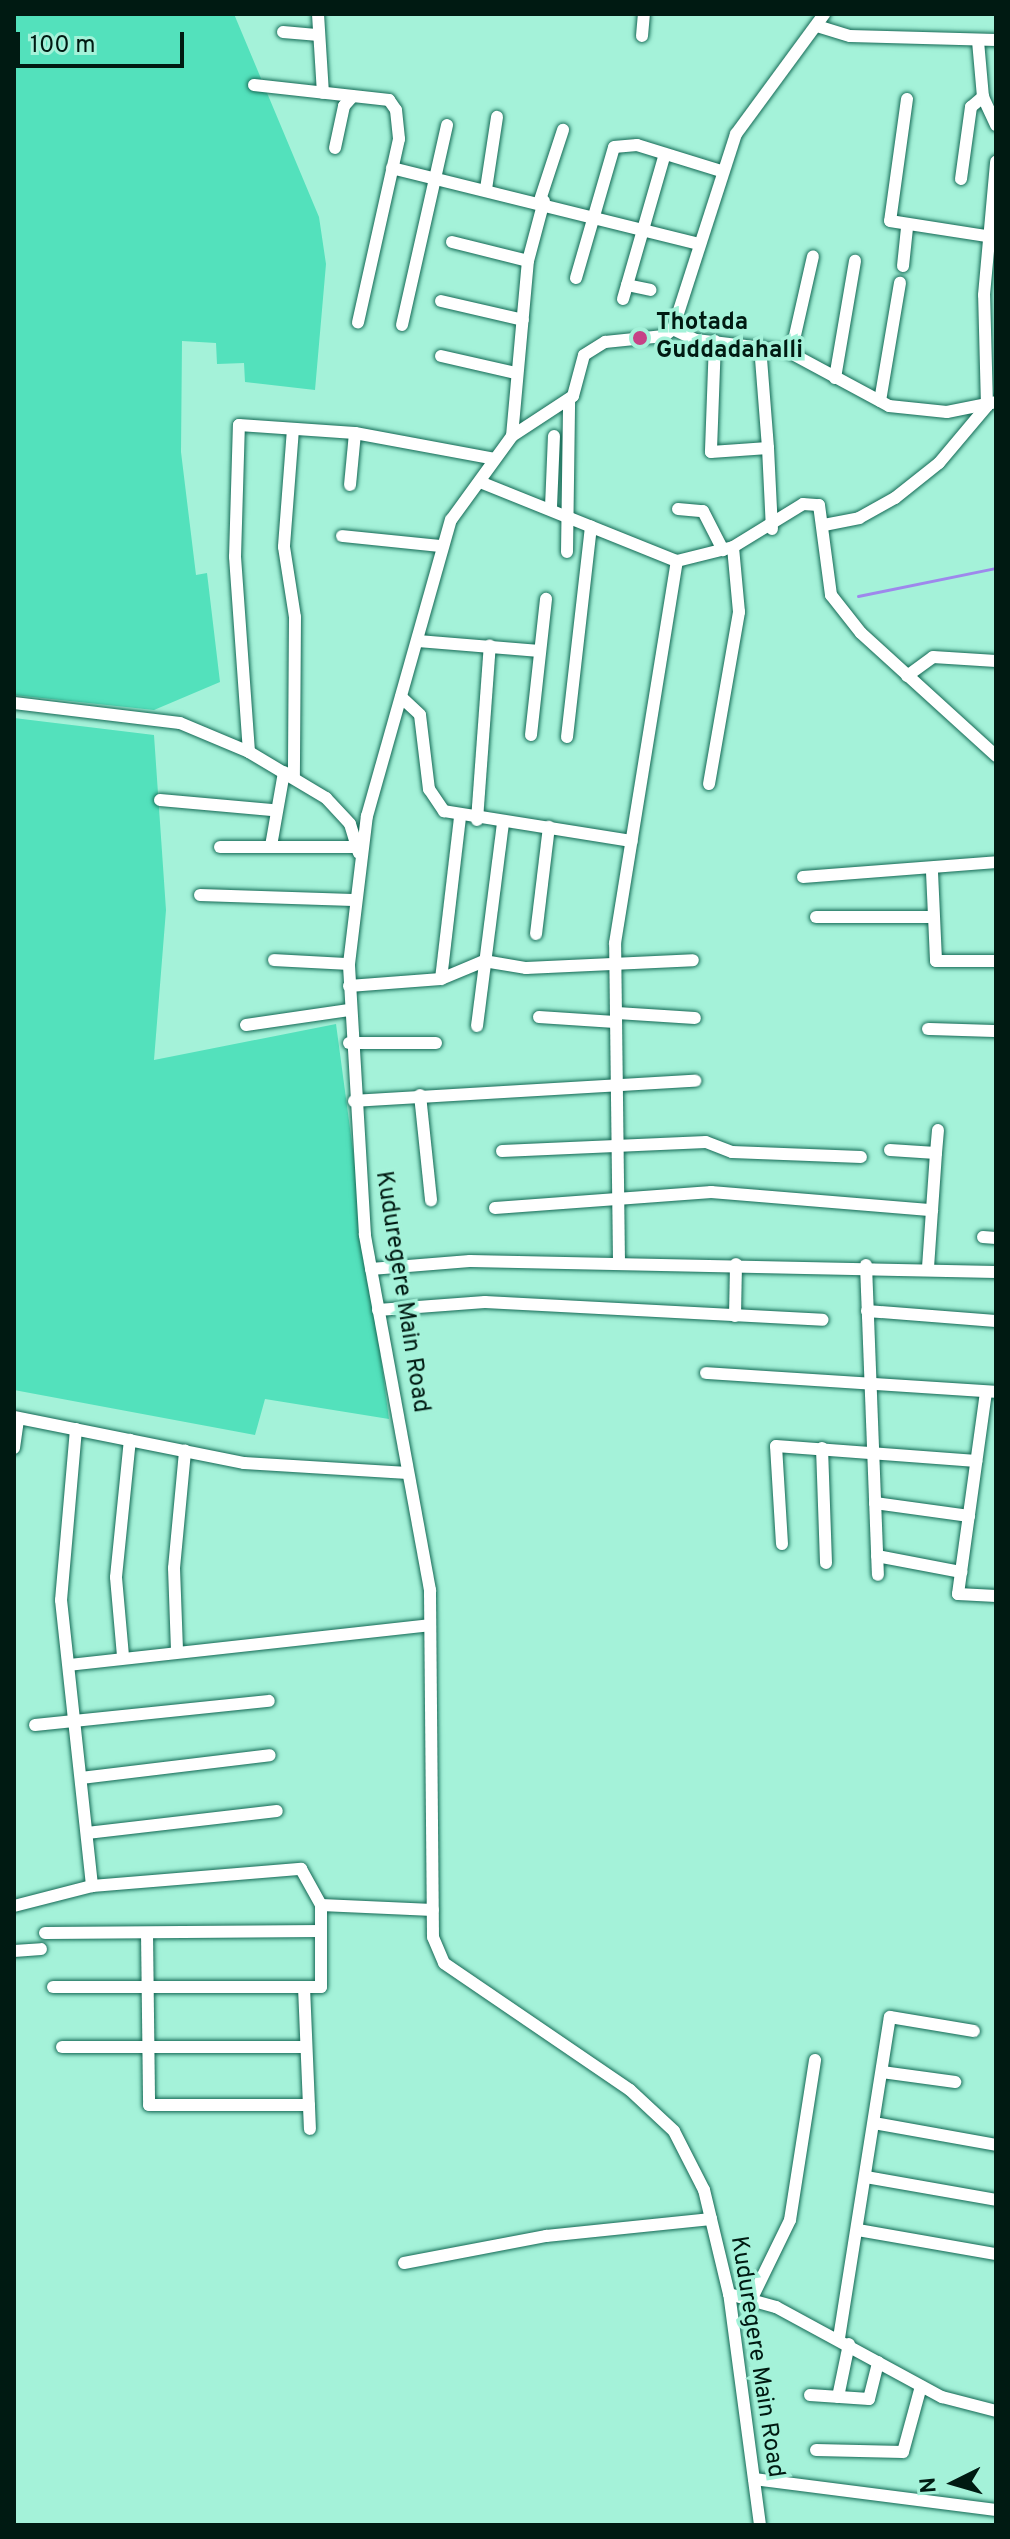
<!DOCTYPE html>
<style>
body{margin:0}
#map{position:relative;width:1010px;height:2539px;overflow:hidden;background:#a4f2d9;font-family:Overpass,sans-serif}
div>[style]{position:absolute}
.green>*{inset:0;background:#53e1bc}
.stream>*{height:3px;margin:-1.5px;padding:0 1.5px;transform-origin:1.5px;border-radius:1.5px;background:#9e88ec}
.roads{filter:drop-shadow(0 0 2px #146955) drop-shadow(0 0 2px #146955)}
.minor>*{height:12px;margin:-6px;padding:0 6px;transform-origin:6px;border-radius:6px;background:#fff}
.dots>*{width:22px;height:22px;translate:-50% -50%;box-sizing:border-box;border:4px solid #a4f2d9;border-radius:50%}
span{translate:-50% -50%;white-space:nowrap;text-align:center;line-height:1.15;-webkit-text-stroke:7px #a4f2d9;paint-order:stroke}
.poi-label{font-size:24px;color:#001a12;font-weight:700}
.left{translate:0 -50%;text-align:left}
.street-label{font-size:24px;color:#001a12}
.frame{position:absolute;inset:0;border:16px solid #001a12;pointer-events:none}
.north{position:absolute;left:914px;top:2443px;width:80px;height:80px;-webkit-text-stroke:6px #a4f2d9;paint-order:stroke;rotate:265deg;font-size:22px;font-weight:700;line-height:32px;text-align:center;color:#001a12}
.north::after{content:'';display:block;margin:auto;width:28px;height:36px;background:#001a12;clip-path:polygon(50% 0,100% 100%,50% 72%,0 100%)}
.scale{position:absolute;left:16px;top:32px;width:168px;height:36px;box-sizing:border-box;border:4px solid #001a12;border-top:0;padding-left:10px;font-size:24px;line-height:28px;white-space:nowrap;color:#001a12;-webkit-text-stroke:6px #a4f2d9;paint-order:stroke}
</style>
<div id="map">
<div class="green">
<div style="clip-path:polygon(14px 14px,234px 14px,319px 217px,326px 264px,315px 390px,245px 382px,244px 363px,217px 364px,216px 343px,182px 341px,181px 452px,196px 575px,207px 573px,220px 682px,154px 710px,14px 695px)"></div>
<div style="clip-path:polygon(14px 718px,154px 735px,166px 910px,154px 1060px,336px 1024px,389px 1419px,265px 1399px,255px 1435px,14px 1390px)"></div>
</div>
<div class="stream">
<div style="left:858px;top:596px;width:141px;rotate:-11.5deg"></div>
</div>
<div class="roads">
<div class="minor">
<div style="left:318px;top:14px;width:79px;rotate:86.4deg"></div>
<div style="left:817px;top:26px;width:34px;rotate:17deg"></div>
<div style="left:850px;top:36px;width:146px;rotate:1.6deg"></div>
<div style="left:283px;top:32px;width:36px;rotate:5deg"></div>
<div style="left:642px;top:36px;width:22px;rotate:-85deg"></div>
<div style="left:978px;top:41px;width:56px;rotate:84.9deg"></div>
<div style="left:983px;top:97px;width:31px;rotate:65deg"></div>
<div style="left:254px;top:85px;width:136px;rotate:6.3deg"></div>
<div style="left:389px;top:100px;width:12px;rotate:55deg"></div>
<div style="left:396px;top:110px;width:29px;rotate:84deg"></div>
<div style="left:399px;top:139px;width:188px;rotate:102.6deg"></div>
<div style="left:907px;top:99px;width:123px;rotate:97.9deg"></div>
<div style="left:890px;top:221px;width:103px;rotate:8.9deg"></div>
<div style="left:335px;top:148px;width:43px;rotate:-77.9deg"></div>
<div style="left:344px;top:106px;width:13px;rotate:-48deg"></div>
<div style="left:392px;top:168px;width:317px;rotate:13.9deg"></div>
<div style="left:961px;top:179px;width:73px;rotate:-82.1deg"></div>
<div style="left:971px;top:107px;width:16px;rotate:-40deg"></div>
<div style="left:486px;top:189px;width:73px;rotate:-81.3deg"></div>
<div style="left:540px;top:200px;width:74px;rotate:-71.8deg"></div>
<div style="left:452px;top:242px;width:78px;rotate:14deg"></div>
<div style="left:903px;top:266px;width:38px;rotate:-84deg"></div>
<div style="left:576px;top:278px;width:136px;rotate:-73.8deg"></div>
<div style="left:614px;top:147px;width:23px;rotate:-5deg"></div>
<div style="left:637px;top:145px;width:88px;rotate:17.2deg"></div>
<div style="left:627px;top:285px;width:24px;rotate:12deg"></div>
<div style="left:623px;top:299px;width:148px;rotate:-73.9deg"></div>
<div style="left:441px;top:301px;width:84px;rotate:13deg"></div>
<div style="left:402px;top:325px;width:205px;rotate:-77.3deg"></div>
<div style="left:673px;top:329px;width:25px;rotate:26deg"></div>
<div style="left:696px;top:340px;width:92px;rotate:6.9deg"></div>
<div style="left:787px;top:351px;width:116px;rotate:28.3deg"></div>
<div style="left:889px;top:406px;width:58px;rotate:5.9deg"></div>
<div style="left:947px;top:412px;width:50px;rotate:-11.5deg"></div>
<div style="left:715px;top:341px;width:111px;rotate:92.1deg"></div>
<div style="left:711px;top:452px;width:57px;rotate:-4deg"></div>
<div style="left:768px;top:448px;width:81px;rotate:87.2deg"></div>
<div style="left:760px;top:346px;width:102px;rotate:85.5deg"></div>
<div style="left:791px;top:353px;width:99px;rotate:-77.2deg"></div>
<div style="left:441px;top:356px;width:77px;rotate:12.8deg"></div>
<div style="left:835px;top:378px;width:119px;rotate:-80.3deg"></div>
<div style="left:880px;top:401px;width:120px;rotate:-80.4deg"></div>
<div style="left:293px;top:429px;width:118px;rotate:94.4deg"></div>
<div style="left:284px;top:547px;width:71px;rotate:81.1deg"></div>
<div style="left:295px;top:617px;width:161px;rotate:90.4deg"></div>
<div style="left:512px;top:436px;width:176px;rotate:-84.8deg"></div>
<div style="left:528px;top:261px;width:62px;rotate:-75.1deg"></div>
<div style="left:480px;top:482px;width:212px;rotate:21.9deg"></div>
<div style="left:677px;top:561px;width:58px;rotate:-14deg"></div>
<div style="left:733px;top:547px;width:82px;rotate:-31.6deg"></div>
<div style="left:803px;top:504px;width:16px;rotate:4deg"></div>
<div style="left:819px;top:505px;width:91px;rotate:82.4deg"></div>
<div style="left:831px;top:595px;width:48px;rotate:51.7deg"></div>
<div style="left:861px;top:633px;width:183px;rotate:42.3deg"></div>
<div style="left:350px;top:485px;width:52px;rotate:-84.5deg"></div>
<div style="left:551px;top:507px;width:71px;rotate:-87.6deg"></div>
<div style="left:678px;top:509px;width:25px;rotate:5deg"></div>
<div style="left:703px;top:511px;width:44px;rotate:62.9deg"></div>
<div style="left:824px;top:525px;width:36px;rotate:-11deg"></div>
<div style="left:859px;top:518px;width:41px;rotate:-29.1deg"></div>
<div style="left:895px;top:498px;width:56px;rotate:-38.5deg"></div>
<div style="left:939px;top:463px;width:75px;rotate:-49.9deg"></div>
<div style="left:987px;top:406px;width:111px;rotate:-91.5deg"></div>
<div style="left:984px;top:295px;width:134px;rotate:-84.8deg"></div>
<div style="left:342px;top:536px;width:100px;rotate:5.8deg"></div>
<div style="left:567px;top:552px;width:151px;rotate:-89.2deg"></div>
<div style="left:418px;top:641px;width:122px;rotate:4.7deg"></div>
<div style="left:907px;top:676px;width:32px;rotate:-36deg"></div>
<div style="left:933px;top:657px;width:63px;rotate:3.6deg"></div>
<div style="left:401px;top:697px;width:26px;rotate:43deg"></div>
<div style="left:420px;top:715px;width:75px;rotate:83.1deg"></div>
<div style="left:429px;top:789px;width:27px;rotate:56deg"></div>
<div style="left:444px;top:811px;width:190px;rotate:9.1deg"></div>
<div style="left:14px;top:703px;width:167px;rotate:6.9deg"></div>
<div style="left:180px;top:723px;width:75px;rotate:22.8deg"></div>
<div style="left:249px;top:752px;width:90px;rotate:30.9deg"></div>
<div style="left:326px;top:798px;width:35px;rotate:47deg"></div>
<div style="left:350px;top:824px;width:30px;rotate:73deg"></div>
<div style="left:531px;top:735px;width:137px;rotate:-83.7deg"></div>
<div style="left:567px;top:737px;width:212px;rotate:-83.5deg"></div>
<div style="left:249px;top:752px;width:196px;rotate:-94.1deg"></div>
<div style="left:235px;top:557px;width:132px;rotate:-88.3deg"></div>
<div style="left:239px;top:425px;width:116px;rotate:3.9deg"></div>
<div style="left:355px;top:433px;width:142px;rotate:10.5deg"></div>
<div style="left:709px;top:784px;width:175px;rotate:-80.1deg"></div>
<div style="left:739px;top:612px;width:65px;rotate:-95.3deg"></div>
<div style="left:160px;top:800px;width:112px;rotate:5.1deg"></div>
<div style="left:477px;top:820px;width:175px;rotate:-85.8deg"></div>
<div style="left:271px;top:846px;width:75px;rotate:-80deg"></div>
<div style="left:220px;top:847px;width:137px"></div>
<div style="left:932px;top:872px;width:89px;rotate:87.4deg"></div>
<div style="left:936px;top:961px;width:60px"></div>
<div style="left:803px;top:877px;width:194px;rotate:-4.4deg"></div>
<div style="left:200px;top:895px;width:153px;rotate:1.9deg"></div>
<div style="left:816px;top:917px;width:116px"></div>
<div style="left:536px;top:934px;width:108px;rotate:-83.1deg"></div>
<div style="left:274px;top:960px;width:75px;rotate:3.1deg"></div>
<div style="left:441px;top:979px;width:163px;rotate:-83.3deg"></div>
<div style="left:349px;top:986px;width:92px;rotate:-4.4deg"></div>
<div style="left:441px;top:979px;width:47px;rotate:-22.7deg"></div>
<div style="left:484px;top:961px;width:43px;rotate:9.5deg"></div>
<div style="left:526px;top:968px;width:167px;rotate:-2.7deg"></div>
<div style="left:617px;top:1013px;width:78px;rotate:3.7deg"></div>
<div style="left:539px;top:1017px;width:76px;rotate:3.8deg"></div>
<div style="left:246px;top:1025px;width:104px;rotate:-8.3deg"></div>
<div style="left:477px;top:1026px;width:205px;rotate:-82.7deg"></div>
<div style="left:928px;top:1029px;width:68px;rotate:1.7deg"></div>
<div style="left:349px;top:1043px;width:87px"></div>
<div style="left:420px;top:1095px;width:106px;rotate:84deg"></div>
<div style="left:354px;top:1101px;width:342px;rotate:-3.4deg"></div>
<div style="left:890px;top:1150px;width:46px;rotate:3.7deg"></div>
<div style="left:936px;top:1153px;width:115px;rotate:94deg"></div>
<div style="left:502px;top:1151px;width:204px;rotate:-2.5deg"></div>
<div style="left:706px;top:1142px;width:28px;rotate:21deg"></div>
<div style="left:732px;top:1152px;width:129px;rotate:2.2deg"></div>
<div style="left:936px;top:1153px;width:23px;rotate:-85deg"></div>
<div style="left:495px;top:1208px;width:217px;rotate:-4.2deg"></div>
<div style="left:711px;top:1192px;width:222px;rotate:4.7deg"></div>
<div style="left:983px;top:1237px;width:13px;rotate:4deg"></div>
<div style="left:619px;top:1262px;width:319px;rotate:-90.7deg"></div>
<div style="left:615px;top:943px;width:387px;rotate:-80.8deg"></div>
<div style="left:866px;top:1265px;width:310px;rotate:87.8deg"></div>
<div style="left:371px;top:1269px;width:99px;rotate:-4.6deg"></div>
<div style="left:470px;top:1261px;width:526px;rotate:1.2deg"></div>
<div style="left:378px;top:1310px;width:107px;rotate:-4.3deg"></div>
<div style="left:485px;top:1302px;width:338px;rotate:3deg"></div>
<div style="left:867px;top:1311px;width:129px;rotate:4.4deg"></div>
<div style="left:735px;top:1316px;width:52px;rotate:-88.9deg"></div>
<div style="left:706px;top:1373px;width:291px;rotate:3.7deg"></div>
<div style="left:986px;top:1392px;width:204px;rotate:97.9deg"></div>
<div style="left:958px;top:1594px;width:38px;rotate:3deg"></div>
<div style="left:14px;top:1417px;width:235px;rotate:11.3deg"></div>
<div style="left:244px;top:1463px;width:164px;rotate:3.5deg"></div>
<div style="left:76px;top:1429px;width:172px;rotate:95deg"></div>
<div style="left:61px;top:1600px;width:288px;rotate:83.8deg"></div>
<div style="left:14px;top:1448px;width:30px;rotate:-82deg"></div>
<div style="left:822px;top:1448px;width:115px;rotate:88deg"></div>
<div style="left:875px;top:1503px;width:95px;rotate:7.9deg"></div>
<div style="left:782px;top:1544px;width:98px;rotate:-93.5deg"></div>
<div style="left:776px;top:1446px;width:201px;rotate:4.3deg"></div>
<div style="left:877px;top:1556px;width:86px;rotate:10.8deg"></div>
<div style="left:177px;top:1650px;width:82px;rotate:-92.1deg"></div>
<div style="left:174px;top:1568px;width:118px;rotate:-84.6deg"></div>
<div style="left:123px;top:1656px;width:79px;rotate:-95.1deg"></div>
<div style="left:116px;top:1577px;width:138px;rotate:-84.2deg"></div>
<div style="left:69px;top:1665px;width:363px;rotate:-6.3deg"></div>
<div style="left:35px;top:1725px;width:235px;rotate:-5.9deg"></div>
<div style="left:81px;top:1778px;width:190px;rotate:-6.9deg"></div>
<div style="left:87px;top:1833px;width:191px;rotate:-6.6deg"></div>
<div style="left:14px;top:1906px;width:81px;rotate:-14.4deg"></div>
<div style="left:92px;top:1886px;width:210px;rotate:-4.7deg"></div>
<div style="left:301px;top:1869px;width:41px;rotate:60.9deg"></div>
<div style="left:321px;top:1905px;width:112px;rotate:2.6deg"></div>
<div style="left:45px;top:1933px;width:276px;rotate:-0.4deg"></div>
<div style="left:147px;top:1933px;width:172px;rotate:89.3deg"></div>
<div style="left:149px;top:2105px;width:160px"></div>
<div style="left:14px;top:1951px;width:27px;rotate:-4deg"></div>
<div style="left:53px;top:1987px;width:268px"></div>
<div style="left:321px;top:1987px;width:82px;rotate:-90deg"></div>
<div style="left:304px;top:1987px;width:142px;rotate:87.6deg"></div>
<div style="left:62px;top:2047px;width:244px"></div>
<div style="left:882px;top:2072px;width:74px;rotate:7.8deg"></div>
<div style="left:874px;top:2123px;width:124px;rotate:10.2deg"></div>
<div style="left:866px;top:2177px;width:132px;rotate:10deg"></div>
<div style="left:858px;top:2230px;width:140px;rotate:9.9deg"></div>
<div style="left:404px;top:2263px;width:145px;rotate:-10.8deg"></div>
<div style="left:546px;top:2236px;width:166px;rotate:-5.9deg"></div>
<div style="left:729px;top:2294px;width:49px;rotate:15.5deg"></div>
<div style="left:776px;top:2307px;width:189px;rotate:28.5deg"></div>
<div style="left:942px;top:2397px;width:56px;rotate:14.5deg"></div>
<div style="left:752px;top:2298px;width:87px;rotate:-64deg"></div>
<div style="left:790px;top:2220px;width:162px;rotate:-81.1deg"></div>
<div style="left:839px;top:2338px;width:325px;rotate:-81deg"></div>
<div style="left:890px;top:2017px;width:85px;rotate:9.5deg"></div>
<div style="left:810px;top:2395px;width:59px;rotate:3.9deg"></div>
<div style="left:869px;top:2399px;width:38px;rotate:-76deg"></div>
<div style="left:838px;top:2397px;width:54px;rotate:-78.3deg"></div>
<div style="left:816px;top:2450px;width:87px;rotate:1.3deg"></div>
<div style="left:903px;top:2452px;width:68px;rotate:-74.7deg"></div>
<div style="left:754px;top:2479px;width:244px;rotate:7.3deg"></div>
<div style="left:760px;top:2525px;width:233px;rotate:-97.6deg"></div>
<div style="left:729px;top:2294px;width:107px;rotate:-103.5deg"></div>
<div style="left:704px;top:2190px;width:66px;rotate:-117deg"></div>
<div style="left:674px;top:2131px;width:60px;rotate:-137deg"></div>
<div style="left:630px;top:2090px;width:225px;rotate:-145.7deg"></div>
<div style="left:444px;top:1963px;width:28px;rotate:-113deg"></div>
<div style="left:433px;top:1937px;width:347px;rotate:-90.5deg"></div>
<div style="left:430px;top:1590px;width:361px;rotate:-100.4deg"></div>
<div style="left:365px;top:1235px;width:271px;rotate:-93.4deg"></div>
<div style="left:349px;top:964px;width:149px;rotate:-83.1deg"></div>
<div style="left:367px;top:816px;width:308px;rotate:-74.2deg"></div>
<div style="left:451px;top:520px;width:104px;rotate:-54deg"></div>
<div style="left:512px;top:436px;width:73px;rotate:-33.3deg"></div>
<div style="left:573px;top:396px;width:42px;rotate:-75deg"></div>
<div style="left:584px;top:355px;width:25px;rotate:-32deg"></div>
<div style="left:605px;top:342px;width:59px;rotate:-5.8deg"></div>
<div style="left:664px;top:336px;width:11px;rotate:-38deg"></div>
<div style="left:673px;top:329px;width:205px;rotate:-72.1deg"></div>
<div style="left:736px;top:134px;width:149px;rotate:-53.7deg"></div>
</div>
</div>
<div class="dots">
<div style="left:640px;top:338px;background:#c64286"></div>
</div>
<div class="poi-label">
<span class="left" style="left:656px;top:338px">Thotada<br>Guddadahalli</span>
</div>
<div class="street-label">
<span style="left:401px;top:1292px;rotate:81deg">Kuduregere Main Road</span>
<span style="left:756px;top:2357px;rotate:81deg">Kuduregere Main Road</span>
</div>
<div class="frame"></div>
<div class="north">N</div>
<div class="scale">100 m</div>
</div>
